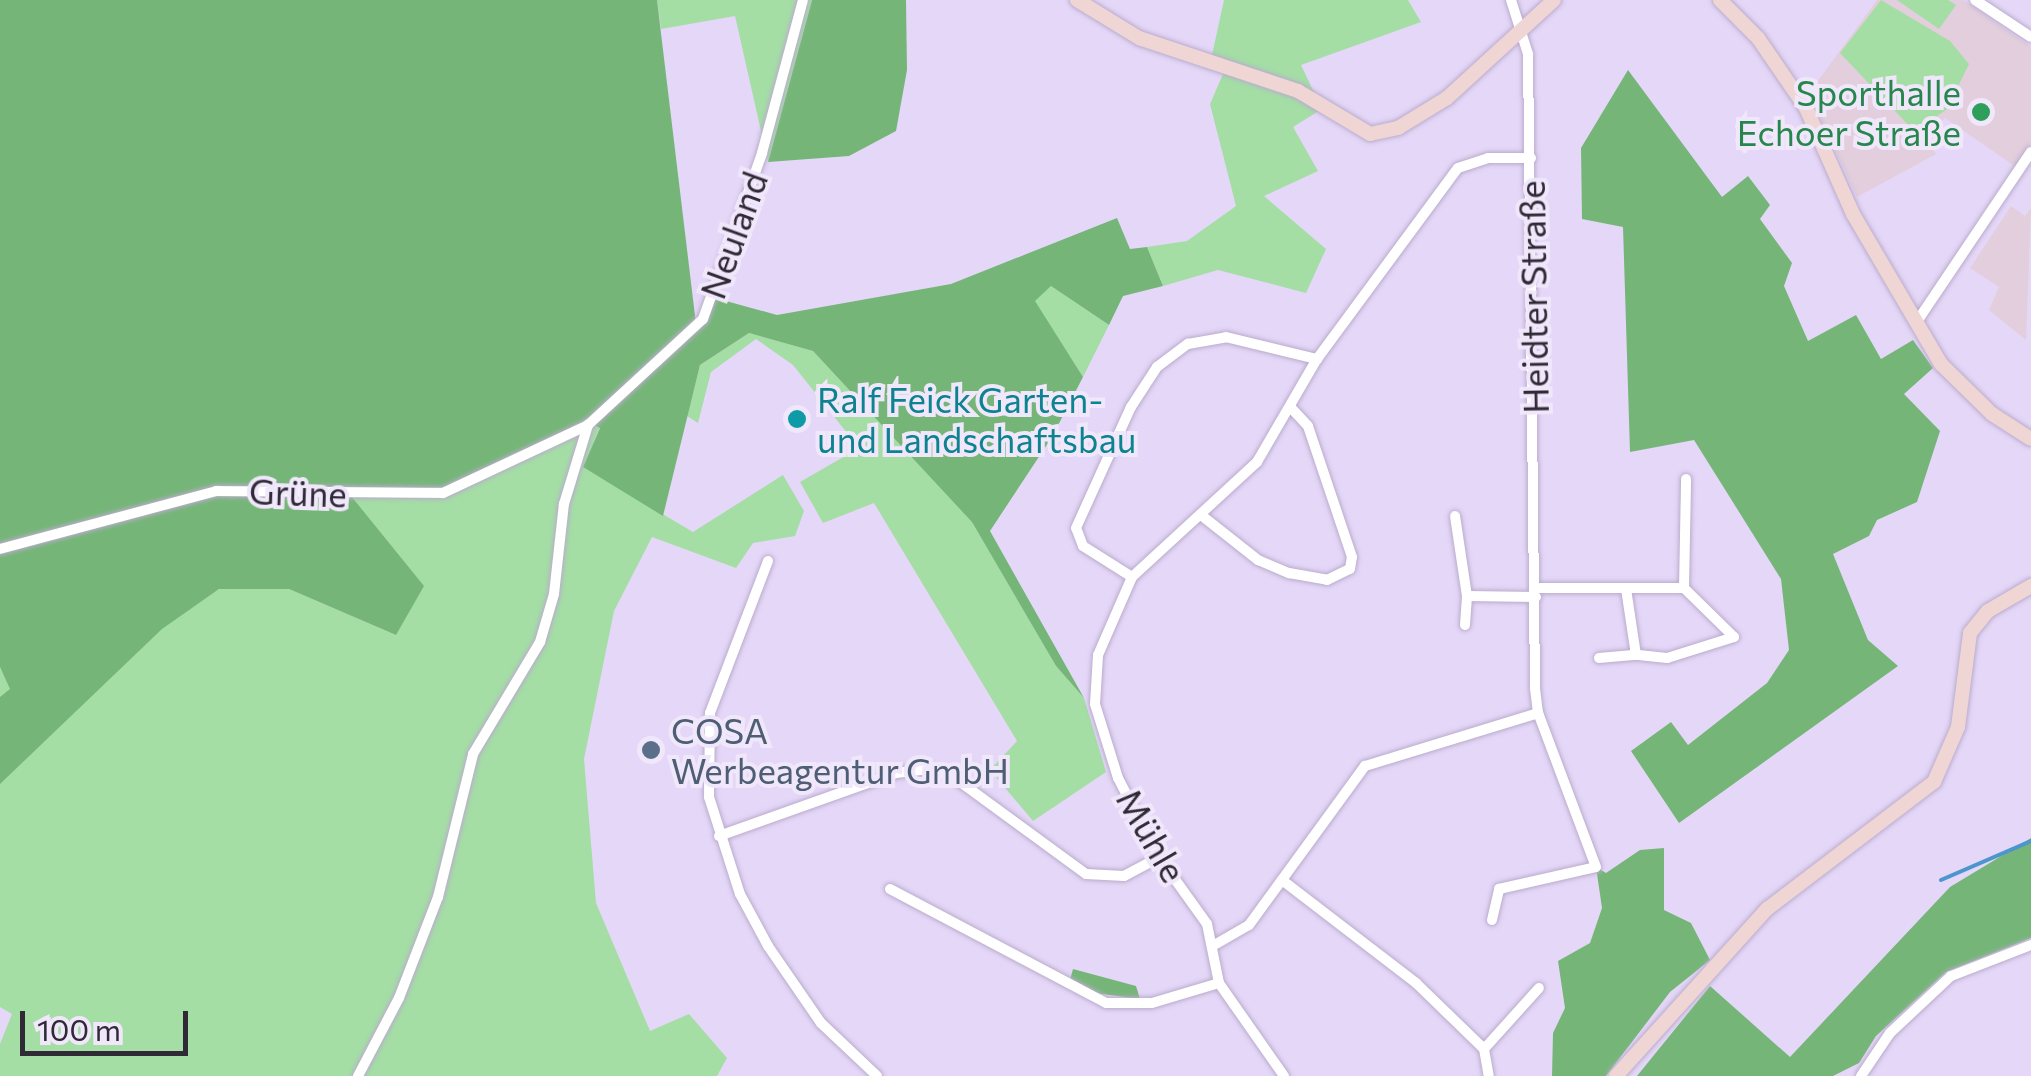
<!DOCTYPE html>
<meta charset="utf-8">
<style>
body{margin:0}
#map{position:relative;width:2031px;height:1076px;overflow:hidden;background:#e5d7f8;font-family:Commissioner,sans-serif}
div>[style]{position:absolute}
.education>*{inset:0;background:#e2cedc}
.green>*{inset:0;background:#a4dea5}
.forest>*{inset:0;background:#75b678}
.stream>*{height:4px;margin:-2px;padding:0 2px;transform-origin:2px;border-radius:2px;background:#4d95cd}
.roads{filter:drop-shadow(0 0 2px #baaccc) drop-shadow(0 0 2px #baaccc)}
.street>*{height:10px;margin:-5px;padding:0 5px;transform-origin:5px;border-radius:5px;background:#fff}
.secondary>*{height:14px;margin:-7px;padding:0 7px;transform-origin:7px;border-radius:7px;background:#f0d5d5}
.dots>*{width:28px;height:28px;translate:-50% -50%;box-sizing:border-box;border:5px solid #f0e7fb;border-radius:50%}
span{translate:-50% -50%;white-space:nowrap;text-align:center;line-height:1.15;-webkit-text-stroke:8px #f0e7fb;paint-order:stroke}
.leisure-label{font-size:35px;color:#27864d}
.right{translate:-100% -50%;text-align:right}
.street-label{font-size:35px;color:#2f2a36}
.culture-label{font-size:35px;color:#0d838f}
.left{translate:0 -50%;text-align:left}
.service-label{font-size:35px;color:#4e5e75}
.scale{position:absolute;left:20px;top:1011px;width:168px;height:45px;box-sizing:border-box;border:5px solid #2f2a36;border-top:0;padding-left:12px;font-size:30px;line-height:35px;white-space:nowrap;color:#2f2a36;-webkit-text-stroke:8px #f0e7fb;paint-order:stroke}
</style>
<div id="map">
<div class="education">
<div style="clip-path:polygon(1877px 0,1963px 0,2031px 47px,2031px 144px,2016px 167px,1945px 118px,1924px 137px,1936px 154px,1857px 197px,1809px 93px)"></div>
<div style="clip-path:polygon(2011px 206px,2025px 216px,2031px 208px,2026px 340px,1989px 310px,1999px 287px,1970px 268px)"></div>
</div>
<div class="green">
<div style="clip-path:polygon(657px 0,812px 0,768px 162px,735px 16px,661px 29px)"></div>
<div style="clip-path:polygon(1224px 0,1408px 0,1421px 22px,1301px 65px,1322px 109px,1293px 127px,1318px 171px,1264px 196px,1326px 249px,1306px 293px,1218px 270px,1163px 286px,1147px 247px,1187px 241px,1236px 206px,1210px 104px,1223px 74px,1212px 55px)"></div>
<div style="clip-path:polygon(1881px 0,1950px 41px,1969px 64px,1947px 109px,1915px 132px,1840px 53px)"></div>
<div style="clip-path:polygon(1897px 0,1948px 0,1956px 5px,1939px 29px)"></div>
<div style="clip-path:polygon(1051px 286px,1109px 325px,1083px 377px,1034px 301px)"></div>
<div style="clip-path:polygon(749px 333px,813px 351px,973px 522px,1056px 666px,1084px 698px,1106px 772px,1033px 821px,990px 770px,1017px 741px,874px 503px,823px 523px,800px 482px,859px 448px,793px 365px,756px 339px,711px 372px,698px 423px,687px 416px,700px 365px)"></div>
<div style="clip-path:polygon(589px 422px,600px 427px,583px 467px,693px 532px,783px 475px,804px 511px,795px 536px,753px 543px,736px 568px,652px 537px,614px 611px,584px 759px,596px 903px,650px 1031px,689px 1014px,727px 1058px,717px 1076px,0 1076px,0 1044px,12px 1014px,0 1007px,0 667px,11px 688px,220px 589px,289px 589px,396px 635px,346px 490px)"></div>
</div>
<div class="forest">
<div style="clip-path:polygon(0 0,657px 0,696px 324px,708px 296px,777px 315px,951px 284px,1117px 218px,1130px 249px,1147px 247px,1163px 286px,1123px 296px,1109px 325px,1051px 286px,1035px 301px,1083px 377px,1052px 437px,990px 531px,1084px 698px,1056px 666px,972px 522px,813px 351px,749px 333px,700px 365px,663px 516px,583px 467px,600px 428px,589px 422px,447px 487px,347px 491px,424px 586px,396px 635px,289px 589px,219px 589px,162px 629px,0 784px,0 697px,10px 689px,0 667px)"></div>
<div style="clip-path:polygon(812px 0,906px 0,907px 70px,896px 131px,849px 156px,768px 162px)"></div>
<div style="clip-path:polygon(1628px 70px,1722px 197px,1748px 176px,1770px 205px,1760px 219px,1792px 263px,1784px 286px,1808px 341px,1856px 315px,1881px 359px,1913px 340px,1933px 368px,1904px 394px,1940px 431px,1917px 502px,1877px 520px,1869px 536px,1833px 554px,1868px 640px,1898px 666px,1679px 823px,1631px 751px,1671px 722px,1688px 745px,1767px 683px,1789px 650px,1781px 579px,1694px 440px,1630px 452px,1623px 227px,1582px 219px,1581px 148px)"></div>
<div style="clip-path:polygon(2031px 838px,2031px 938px,1946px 972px,1876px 1036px,1859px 1063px,1833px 1076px,1637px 1076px,1710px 986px,1790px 1057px,1950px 887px)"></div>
<div style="clip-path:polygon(1664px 848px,1664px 910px,1691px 923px,1710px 960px,1670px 992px,1606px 1076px,1552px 1076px,1553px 1033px,1565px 1008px,1558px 961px,1590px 943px,1602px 908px,1596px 867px,1606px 873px,1640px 850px)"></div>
<div style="clip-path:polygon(1073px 969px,1136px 986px,1140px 999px,1087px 992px,1070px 980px)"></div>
</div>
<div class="stream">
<div style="left:1941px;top:880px;width:98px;rotate:-23.4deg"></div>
</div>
<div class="roads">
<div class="street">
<div style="left:1975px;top:0;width:67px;rotate:33.5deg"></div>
<div style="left:1916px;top:323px;width:206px;rotate:-56.1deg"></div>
<div style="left:1201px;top:515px;width:73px;rotate:38.3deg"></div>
<div style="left:1258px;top:560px;width:34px;rotate:23deg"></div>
<div style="left:1289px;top:573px;width:39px;rotate:10deg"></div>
<div style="left:1327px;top:580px;width:25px;rotate:-26deg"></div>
<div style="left:1350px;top:569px;width:12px;rotate:-81deg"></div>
<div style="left:1352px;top:557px;width:138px;rotate:-108.6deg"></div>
<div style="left:1308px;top:426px;width:25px;rotate:-133deg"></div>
<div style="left:1455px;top:516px;width:81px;rotate:81.5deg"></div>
<div style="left:0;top:549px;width:224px;rotate:-15deg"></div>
<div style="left:216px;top:491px;width:227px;rotate:0.5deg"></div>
<div style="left:443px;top:493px;width:160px;rotate:-25.1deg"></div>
<div style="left:588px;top:425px;width:156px;rotate:-42.7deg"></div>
<div style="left:703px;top:319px;width:176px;rotate:-70.4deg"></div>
<div style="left:762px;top:153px;width:158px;rotate:-75deg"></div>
<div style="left:768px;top:561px;width:163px;rotate:110.9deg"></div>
<div style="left:710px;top:713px;width:84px;rotate:90.7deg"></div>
<div style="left:709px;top:797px;width:102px;rotate:72.3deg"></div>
<div style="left:740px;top:894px;width:59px;rotate:61.7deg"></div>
<div style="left:768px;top:946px;width:93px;rotate:55.5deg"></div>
<div style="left:821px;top:1023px;width:77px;rotate:43.4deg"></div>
<div style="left:1132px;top:577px;width:58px;rotate:-147.7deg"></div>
<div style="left:1083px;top:546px;width:19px;rotate:-111deg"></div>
<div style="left:1076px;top:528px;width:133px;rotate:-65.6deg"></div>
<div style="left:1131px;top:407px;width:48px;rotate:-57deg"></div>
<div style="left:1157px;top:367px;width:39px;rotate:-37deg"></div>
<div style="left:1188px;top:344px;width:39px;rotate:-10deg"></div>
<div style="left:1226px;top:337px;width:94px;rotate:13.6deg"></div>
<div style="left:1536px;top:588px;width:148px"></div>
<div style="left:1684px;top:588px;width:70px;rotate:44.4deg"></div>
<div style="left:1734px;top:637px;width:70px;rotate:162.6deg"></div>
<div style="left:1667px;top:658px;width:31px;rotate:-174deg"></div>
<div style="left:1684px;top:588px;width:109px;rotate:-88.9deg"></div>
<div style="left:1465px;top:625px;width:29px;rotate:-86deg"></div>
<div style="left:1467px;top:596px;width:69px;rotate:0.8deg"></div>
<div style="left:1599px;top:658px;width:37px;rotate:-5deg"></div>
<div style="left:1636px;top:655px;width:67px;rotate:-98.6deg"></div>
<div style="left:719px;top:836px;width:188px;rotate:-19.6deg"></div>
<div style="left:896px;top:773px;width:31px;rotate:-7deg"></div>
<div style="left:927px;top:769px;width:26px;rotate:16deg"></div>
<div style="left:952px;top:776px;width:166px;rotate:36.2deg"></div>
<div style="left:1086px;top:874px;width:38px;rotate:3deg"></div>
<div style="left:1124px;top:876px;width:40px;rotate:-28deg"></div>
<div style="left:1282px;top:880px;width:169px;rotate:37.5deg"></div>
<div style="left:1416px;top:983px;width:95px;rotate:44.1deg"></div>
<div style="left:1484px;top:1049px;width:27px;rotate:80deg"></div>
<div style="left:890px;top:889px;width:244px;rotate:27.8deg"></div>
<div style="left:1106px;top:1003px;width:46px"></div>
<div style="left:1152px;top:1003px;width:70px;rotate:-16.6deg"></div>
<div style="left:1492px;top:920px;width:32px;rotate:-77deg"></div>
<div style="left:1499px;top:889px;width:99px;rotate:-12.8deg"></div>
<div style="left:1596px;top:867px;width:165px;rotate:-110.6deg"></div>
<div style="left:1538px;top:713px;width:25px;rotate:-97deg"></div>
<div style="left:1535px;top:688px;width:634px;rotate:-90.63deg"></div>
<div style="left:1528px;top:54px;width:57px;rotate:-107.5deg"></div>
<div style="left:1216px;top:944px;width:38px;rotate:-30deg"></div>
<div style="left:1249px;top:925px;width:197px;rotate:-53.9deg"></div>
<div style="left:1365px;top:766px;width:181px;rotate:-17deg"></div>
<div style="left:1484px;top:1049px;width:82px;rotate:-48deg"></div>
<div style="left:358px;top:1076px;width:88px;rotate:-62.3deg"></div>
<div style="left:399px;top:998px;width:108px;rotate:-68.9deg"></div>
<div style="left:438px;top:897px;width:147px;rotate:-76.2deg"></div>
<div style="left:473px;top:754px;width:131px;rotate:-59.1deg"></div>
<div style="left:540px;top:642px;width:50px;rotate:-73.7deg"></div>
<div style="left:554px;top:594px;width:91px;rotate:-83.7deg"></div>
<div style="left:564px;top:504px;width:83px;rotate:-73.1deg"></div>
<div style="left:1284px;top:1076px;width:113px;rotate:-125deg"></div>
<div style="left:1219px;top:983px;width:60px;rotate:-101.5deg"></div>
<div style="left:1207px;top:924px;width:82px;rotate:-125.6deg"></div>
<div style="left:1159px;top:857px;width:89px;rotate:-117.4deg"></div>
<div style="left:1118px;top:778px;width:77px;rotate:-107.3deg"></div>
<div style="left:1095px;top:704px;width:49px;rotate:-86.5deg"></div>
<div style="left:1098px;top:655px;width:85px;rotate:-66.4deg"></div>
<div style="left:1132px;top:577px;width:170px;rotate:-42.6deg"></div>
<div style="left:1257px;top:462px;width:119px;rotate:-59.8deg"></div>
<div style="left:1317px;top:359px;width:237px;rotate:-53.6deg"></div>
<div style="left:1458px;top:168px;width:32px;rotate:-18deg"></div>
<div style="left:1488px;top:158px;width:43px"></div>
<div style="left:1861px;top:1076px;width:52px;rotate:-56deg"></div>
<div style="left:1890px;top:1033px;width:83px;rotate:-43.1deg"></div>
<div style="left:1951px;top:976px;width:86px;rotate:-21.2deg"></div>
</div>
<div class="secondary">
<div style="left:1077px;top:0;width:73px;rotate:31.5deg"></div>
<div style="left:1139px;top:38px;width:168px;rotate:18.4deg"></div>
<div style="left:1298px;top:91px;width:84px;rotate:30.8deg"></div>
<div style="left:1370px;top:134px;width:29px;rotate:-12deg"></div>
<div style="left:1398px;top:128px;width:57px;rotate:-31.5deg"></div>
<div style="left:1447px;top:98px;width:145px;rotate:-42.5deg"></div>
<div style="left:1720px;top:0;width:54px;rotate:45deg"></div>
<div style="left:1758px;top:38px;width:85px;rotate:55.6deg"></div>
<div style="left:1806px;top:108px;width:116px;rotate:66.1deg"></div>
<div style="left:1853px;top:214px;width:174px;rotate:59.6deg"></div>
<div style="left:1941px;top:364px;width:71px;rotate:44.4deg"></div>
<div style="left:1992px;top:414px;width:46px;rotate:32.7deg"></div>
<div style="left:1616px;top:1076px;width:225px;rotate:-47.9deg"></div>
<div style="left:1767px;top:909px;width:210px;rotate:-37.3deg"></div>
<div style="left:1934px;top:782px;width:60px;rotate:-66.4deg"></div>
<div style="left:1958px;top:727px;width:95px;rotate:-82.7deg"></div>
<div style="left:1970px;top:633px;width:28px;rotate:-51deg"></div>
<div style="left:1988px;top:611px;width:50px;rotate:-30.2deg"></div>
</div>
</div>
<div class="dots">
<div style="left:1981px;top:112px;background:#2e9e5b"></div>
<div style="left:797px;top:419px;background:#0f9aa8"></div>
<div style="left:651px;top:750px;background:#5c6f8a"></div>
</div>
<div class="leisure-label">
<span class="right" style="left:1961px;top:112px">Sporthalle<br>Echoer Straße</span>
</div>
<div class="street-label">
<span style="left:733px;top:235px;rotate:-70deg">Neuland</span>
<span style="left:1533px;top:297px;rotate:-91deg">Heidter Straße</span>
<span style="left:298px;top:492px;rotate:2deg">Grüne</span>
<span style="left:1152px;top:835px;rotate:60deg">Mühle</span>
</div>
<div class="culture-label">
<span class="left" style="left:817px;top:419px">Ralf Feick Garten-<br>und Landschaftsbau</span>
</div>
<div class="service-label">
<span class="left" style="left:671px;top:750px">COSA<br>Werbeagentur GmbH</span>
</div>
<div class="scale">100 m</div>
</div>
